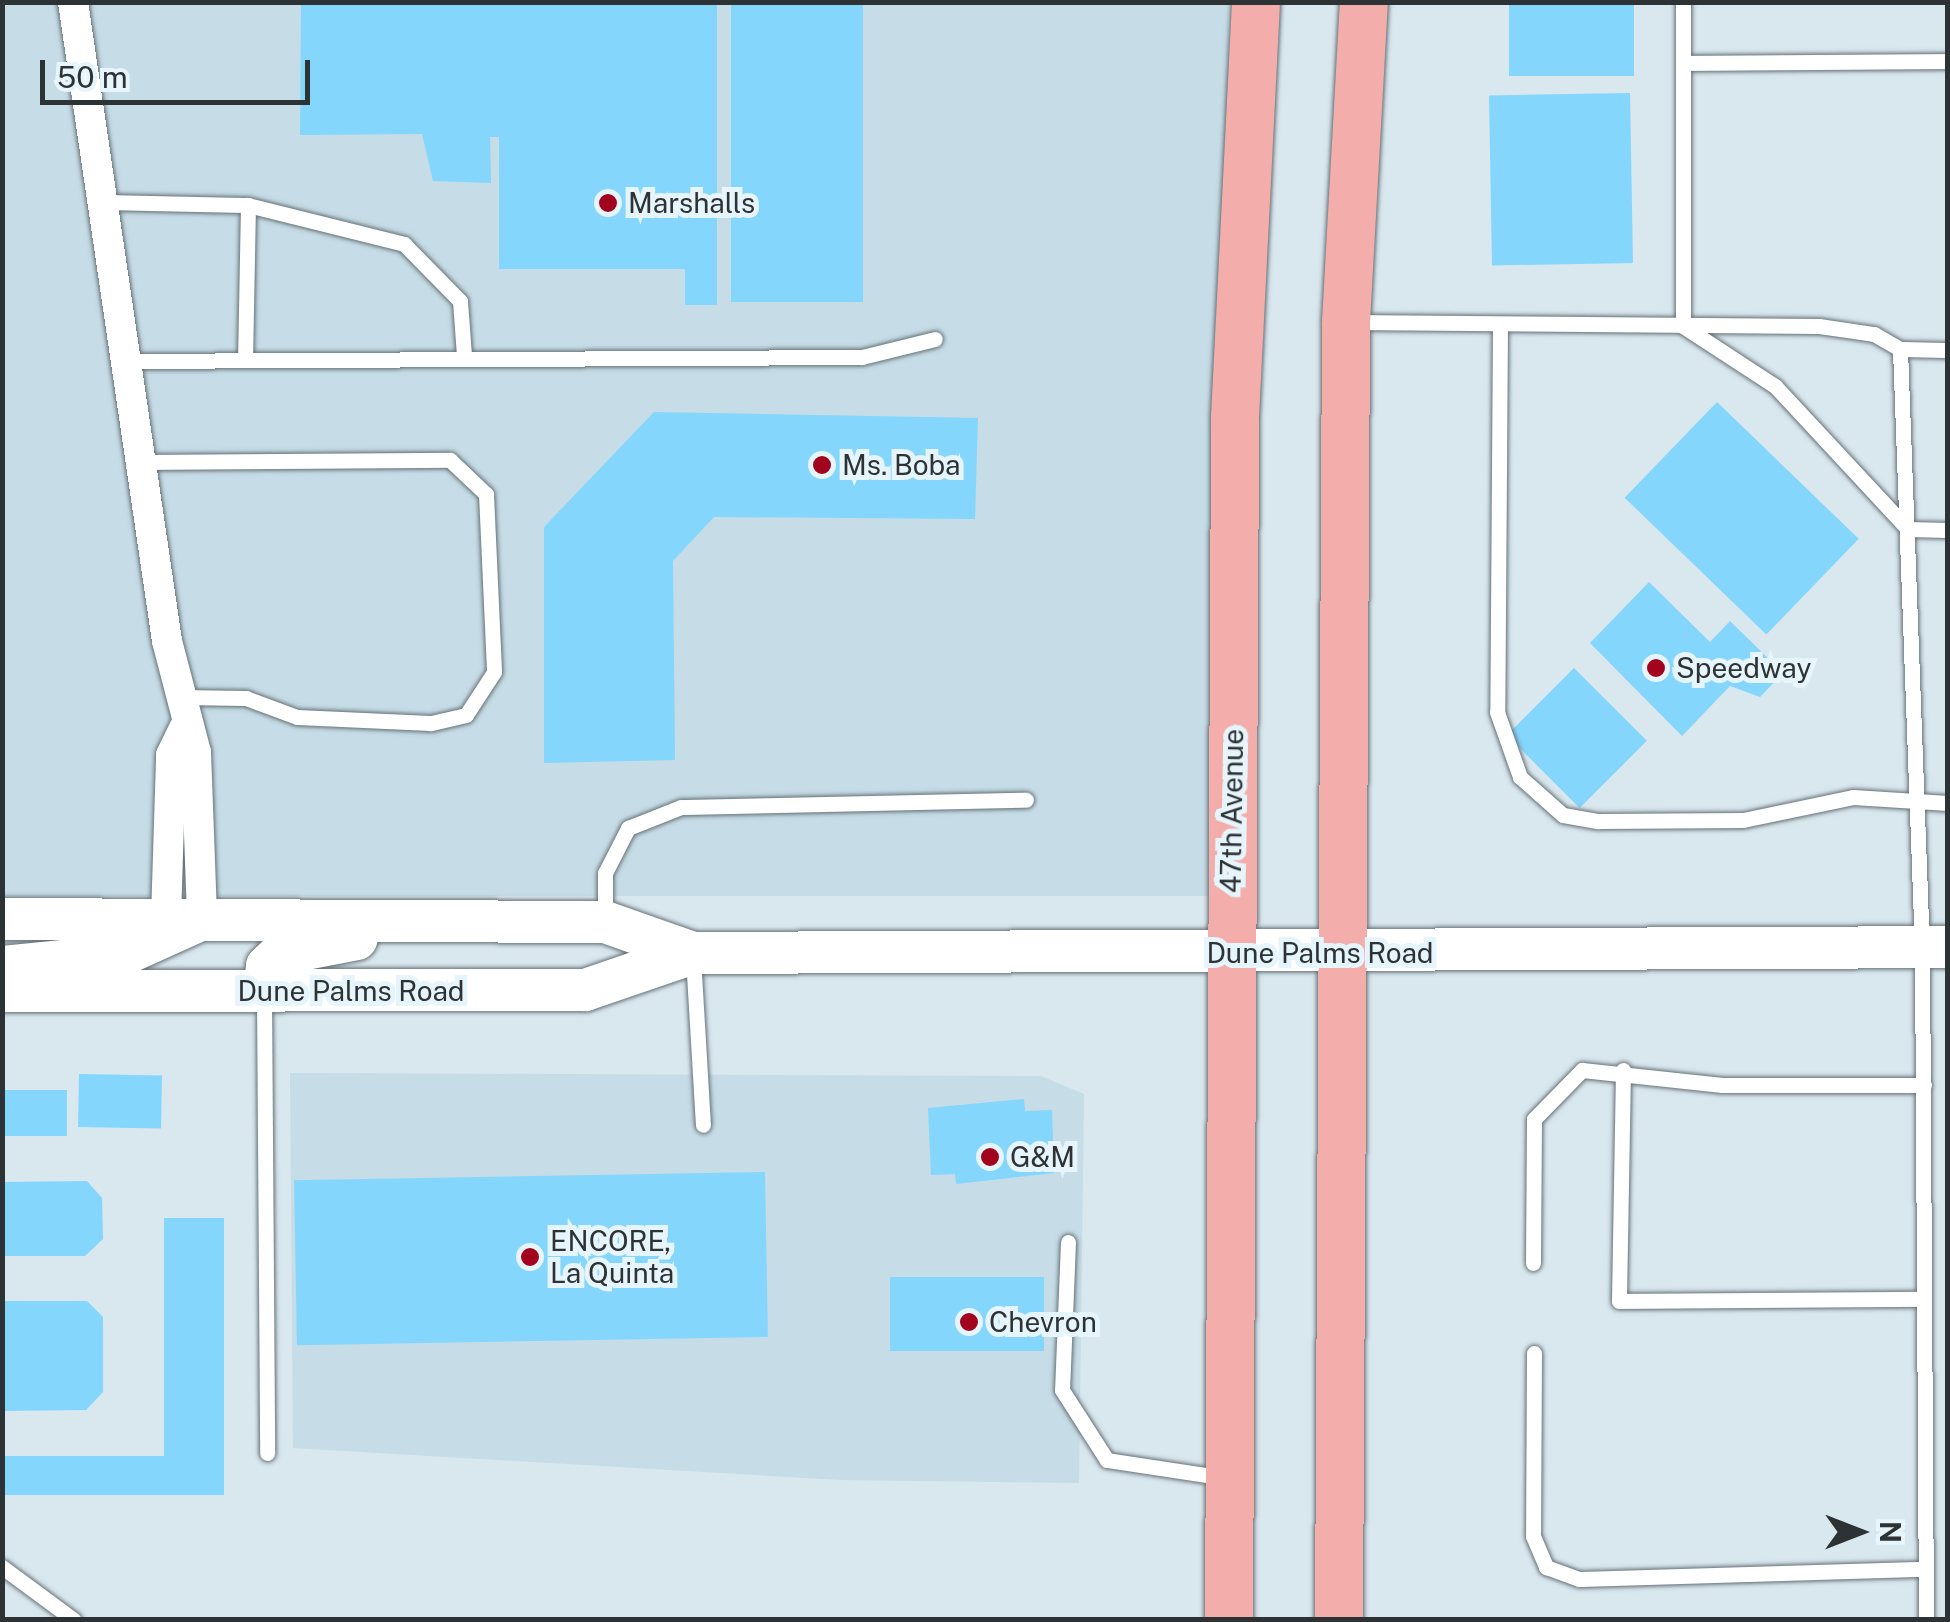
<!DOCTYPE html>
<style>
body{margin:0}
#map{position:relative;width:1950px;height:1622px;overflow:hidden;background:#d9e7ee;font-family:"Public Sans",sans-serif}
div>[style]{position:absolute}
.built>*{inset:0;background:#c6dce6;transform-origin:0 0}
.building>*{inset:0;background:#84d6fc;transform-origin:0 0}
.roads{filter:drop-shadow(0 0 2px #657177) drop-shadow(0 0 2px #657177)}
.service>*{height:15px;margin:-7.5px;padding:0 7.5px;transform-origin:7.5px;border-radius:7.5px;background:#fff}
.minor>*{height:30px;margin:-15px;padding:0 15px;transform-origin:15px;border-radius:15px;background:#fff}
.secondary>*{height:42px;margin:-21px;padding:0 21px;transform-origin:21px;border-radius:21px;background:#fff}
.primary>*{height:48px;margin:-24px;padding:0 24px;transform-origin:24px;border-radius:24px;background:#f3adaa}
.dots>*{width:28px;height:28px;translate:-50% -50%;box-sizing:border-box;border:5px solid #e6f4fb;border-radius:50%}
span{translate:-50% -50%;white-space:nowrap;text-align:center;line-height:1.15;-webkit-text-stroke:10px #e6f4fb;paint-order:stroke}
.poi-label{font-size:28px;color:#2d3235}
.left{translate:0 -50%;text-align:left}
.street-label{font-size:28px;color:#2d3235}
.frame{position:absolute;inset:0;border:5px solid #2d3235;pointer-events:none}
.north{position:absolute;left:1810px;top:1482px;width:100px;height:100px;-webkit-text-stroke:8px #e6f4fb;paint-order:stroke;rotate:90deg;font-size:28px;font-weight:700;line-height:40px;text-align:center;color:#2d3235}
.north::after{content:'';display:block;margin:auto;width:35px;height:45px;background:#2d3235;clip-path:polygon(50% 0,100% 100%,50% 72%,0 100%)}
.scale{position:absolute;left:40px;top:60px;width:270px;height:45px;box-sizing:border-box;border:5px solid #2d3235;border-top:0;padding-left:12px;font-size:30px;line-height:35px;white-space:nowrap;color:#2d3235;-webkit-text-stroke:8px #e6f4fb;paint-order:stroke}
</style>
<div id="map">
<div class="built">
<div style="left:3px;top:3px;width:1225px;height:893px"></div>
<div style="clip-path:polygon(290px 1073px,1041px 1076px,1084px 1094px,1079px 1483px,841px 1480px,293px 1448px)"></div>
</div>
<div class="building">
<div style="clip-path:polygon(301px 2px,717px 2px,717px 305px,685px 305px,685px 269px,499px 269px,499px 137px,490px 137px,491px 183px,433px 181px,422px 134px,300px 135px)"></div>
<div style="left:731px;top:2px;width:132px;height:300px"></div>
<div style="left:1509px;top:2px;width:125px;height:74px"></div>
<div style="left:1630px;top:93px;width:170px;height:141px;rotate:89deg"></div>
<div style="left:1717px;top:402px;width:197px;height:133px;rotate:44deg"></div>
<div style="clip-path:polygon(654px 412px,978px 418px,975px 519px,714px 517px,673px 561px,675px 760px,544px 763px,544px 527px)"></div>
<div style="clip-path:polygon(1649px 582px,1710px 642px,1730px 621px,1783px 673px,1760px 697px,1730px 686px,1682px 736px,1590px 643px)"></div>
<div style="left:1574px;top:668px;width:103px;height:95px;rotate:45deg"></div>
<div style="left:79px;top:1074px;width:83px;height:53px;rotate:1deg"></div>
<div style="left:2px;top:1090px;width:65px;height:46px"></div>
<div style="clip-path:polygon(1024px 1099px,1025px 1111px,1052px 1110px,1054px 1173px,956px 1184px,955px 1174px,931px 1175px,928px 1108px)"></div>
<div style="left:765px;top:1172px;width:165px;height:471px;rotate:89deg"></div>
<div style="clip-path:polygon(87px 1181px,102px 1198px,103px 1239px,85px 1256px,2px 1256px,2px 1182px)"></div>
<div style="clip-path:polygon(164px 1218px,224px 1218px,224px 1495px,2px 1495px,2px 1456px,164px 1456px)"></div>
<div style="left:1044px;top:1277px;width:74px;height:154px;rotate:90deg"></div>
<div style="clip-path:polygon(2px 1301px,87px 1301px,103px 1317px,103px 1392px,86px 1410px,2px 1411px)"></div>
</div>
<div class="roads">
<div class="service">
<div style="left:1683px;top:2px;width:324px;rotate:90deg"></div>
<div style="left:1683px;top:326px;width:110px;rotate:33.1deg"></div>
<div style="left:1775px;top:386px;width:195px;rotate:47.1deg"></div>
<div style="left:1908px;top:529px;width:40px;rotate:1.4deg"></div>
<div style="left:1683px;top:63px;width:265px;rotate:-0.4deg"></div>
<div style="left:100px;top:202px;width:148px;rotate:1.2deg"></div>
<div style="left:248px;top:205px;width:151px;rotate:91.1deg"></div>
<div style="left:248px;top:205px;width:161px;rotate:14deg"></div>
<div style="left:404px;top:244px;width:80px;rotate:45.5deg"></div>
<div style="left:460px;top:301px;width:55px;rotate:85.8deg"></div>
<div style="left:1350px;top:322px;width:469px;rotate:0.5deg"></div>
<div style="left:1819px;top:326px;width:56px;rotate:8.3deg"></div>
<div style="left:1874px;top:334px;width:30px;rotate:30deg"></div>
<div style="left:1900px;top:349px;width:599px;rotate:87.9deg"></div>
<div style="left:1922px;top:948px;width:672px;rotate:89.66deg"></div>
<div style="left:1500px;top:325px;width:387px;rotate:90.4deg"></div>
<div style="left:1497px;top:712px;width:69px;rotate:70.5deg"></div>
<div style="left:1520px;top:777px;width:57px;rotate:41.5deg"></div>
<div style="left:1563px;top:815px;width:36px;rotate:10deg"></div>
<div style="left:1598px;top:821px;width:145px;rotate:-0.4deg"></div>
<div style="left:1743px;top:820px;width:112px;rotate:-11.8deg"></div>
<div style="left:1853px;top:797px;width:95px;rotate:3.6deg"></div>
<div style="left:1900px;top:349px;width:48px;rotate:1.2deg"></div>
<div style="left:124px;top:361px;width:738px;rotate:-0.31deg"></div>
<div style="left:862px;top:357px;width:75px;rotate:-13.9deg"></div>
<div style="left:142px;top:462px;width:308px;rotate:-0.4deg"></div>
<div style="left:450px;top:460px;width:50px;rotate:43.4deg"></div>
<div style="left:486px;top:494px;width:178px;rotate:87.4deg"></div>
<div style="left:494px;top:672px;width:51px;rotate:123.1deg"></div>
<div style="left:466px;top:715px;width:37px;rotate:167deg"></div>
<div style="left:430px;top:723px;width:133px;rotate:-177.4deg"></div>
<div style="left:297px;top:717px;width:54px;rotate:-159.6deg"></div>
<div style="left:246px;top:698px;width:67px;rotate:-179.1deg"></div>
<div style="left:605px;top:921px;width:48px;rotate:-90deg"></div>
<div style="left:605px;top:873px;width:51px;rotate:-62.9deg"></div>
<div style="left:628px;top:828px;width:57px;rotate:-21.6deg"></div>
<div style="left:681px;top:807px;width:345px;rotate:-1.2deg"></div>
<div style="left:693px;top:957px;width:168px;rotate:86.6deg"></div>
<div style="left:264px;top:995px;width:458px;rotate:89.6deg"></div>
<div style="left:1623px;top:1070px;width:231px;rotate:91deg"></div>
<div style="left:1619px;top:1301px;width:305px;rotate:-0.4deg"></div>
<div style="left:1068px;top:1242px;width:148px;rotate:92.3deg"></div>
<div style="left:1062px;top:1390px;width:83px;rotate:57.3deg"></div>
<div style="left:1107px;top:1460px;width:120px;rotate:8.6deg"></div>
<div style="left:1533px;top:1263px;width:144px;rotate:-89.6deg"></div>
<div style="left:1534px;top:1119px;width:69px;rotate:-45.6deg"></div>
<div style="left:1582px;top:1070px;width:141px;rotate:6.1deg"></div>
<div style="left:1722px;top:1085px;width:202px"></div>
<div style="left:1534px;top:1353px;width:183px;rotate:90.3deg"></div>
<div style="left:1533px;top:1536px;width:34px;rotate:67deg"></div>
<div style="left:1546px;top:1567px;width:35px;rotate:20deg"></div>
<div style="left:1579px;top:1579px;width:347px;rotate:-1.7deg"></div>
<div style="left:2px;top:1567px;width:89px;rotate:36.4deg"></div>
</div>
<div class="minor">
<div style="left:73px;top:2px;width:646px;rotate:81.63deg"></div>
<div style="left:167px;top:641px;width:115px;rotate:75.4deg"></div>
<div style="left:196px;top:752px;width:166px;rotate:87.9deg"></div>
<div style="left:166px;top:918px;width:163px;rotate:-88.2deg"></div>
<div style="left:171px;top:755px;width:30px;rotate:-64deg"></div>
</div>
<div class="secondary">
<div style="left:2px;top:919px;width:603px;rotate:0.29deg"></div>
<div style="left:605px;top:922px;width:93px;rotate:19.4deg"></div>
<div style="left:3px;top:967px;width:121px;rotate:-5.7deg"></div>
<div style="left:123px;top:955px;width:82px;rotate:-24.4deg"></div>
<div style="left:2px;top:991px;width:583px;rotate:-0.1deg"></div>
<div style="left:585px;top:990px;width:114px;rotate:-18.9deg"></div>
<div style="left:693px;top:953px;width:1255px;rotate:-0.27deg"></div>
<div style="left:264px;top:991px;width:25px;rotate:-83deg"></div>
<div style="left:267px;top:966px;width:18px;rotate:-43deg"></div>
<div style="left:280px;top:954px;width:78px;rotate:-11deg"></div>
</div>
<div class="primary">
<div style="left:1229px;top:1620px;width:1203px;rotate:-89.71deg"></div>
<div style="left:1235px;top:417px;width:416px;rotate:-87.1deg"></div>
<div style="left:1339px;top:1620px;width:1298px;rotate:-89.69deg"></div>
<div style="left:1346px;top:322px;width:321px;rotate:-86.8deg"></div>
</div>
</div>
<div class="dots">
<div style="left:608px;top:203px;background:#a2041e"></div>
<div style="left:822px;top:465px;background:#a2041e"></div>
<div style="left:1656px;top:668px;background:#a2041e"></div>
<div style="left:990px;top:1157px;background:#a2041e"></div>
<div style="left:530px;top:1257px;background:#a2041e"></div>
<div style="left:969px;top:1322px;background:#a2041e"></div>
</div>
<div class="poi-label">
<span class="left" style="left:628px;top:203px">Marshalls</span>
<span class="left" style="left:842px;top:465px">Ms. Boba</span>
<span class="left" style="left:1676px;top:668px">Speedway</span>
<span class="left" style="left:1010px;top:1157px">G&amp;M</span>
<span class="left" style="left:550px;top:1257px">ENCORE,<br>La Quinta</span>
<span class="left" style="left:989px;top:1322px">Chevron</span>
</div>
<div class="street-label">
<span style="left:1232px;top:811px;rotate:-89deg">47th Avenue</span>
<span style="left:1320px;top:953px">Dune Palms Road</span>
<span style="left:351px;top:991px">Dune Palms Road</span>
</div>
<div class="frame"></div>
<div class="north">N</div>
<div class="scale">50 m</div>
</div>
